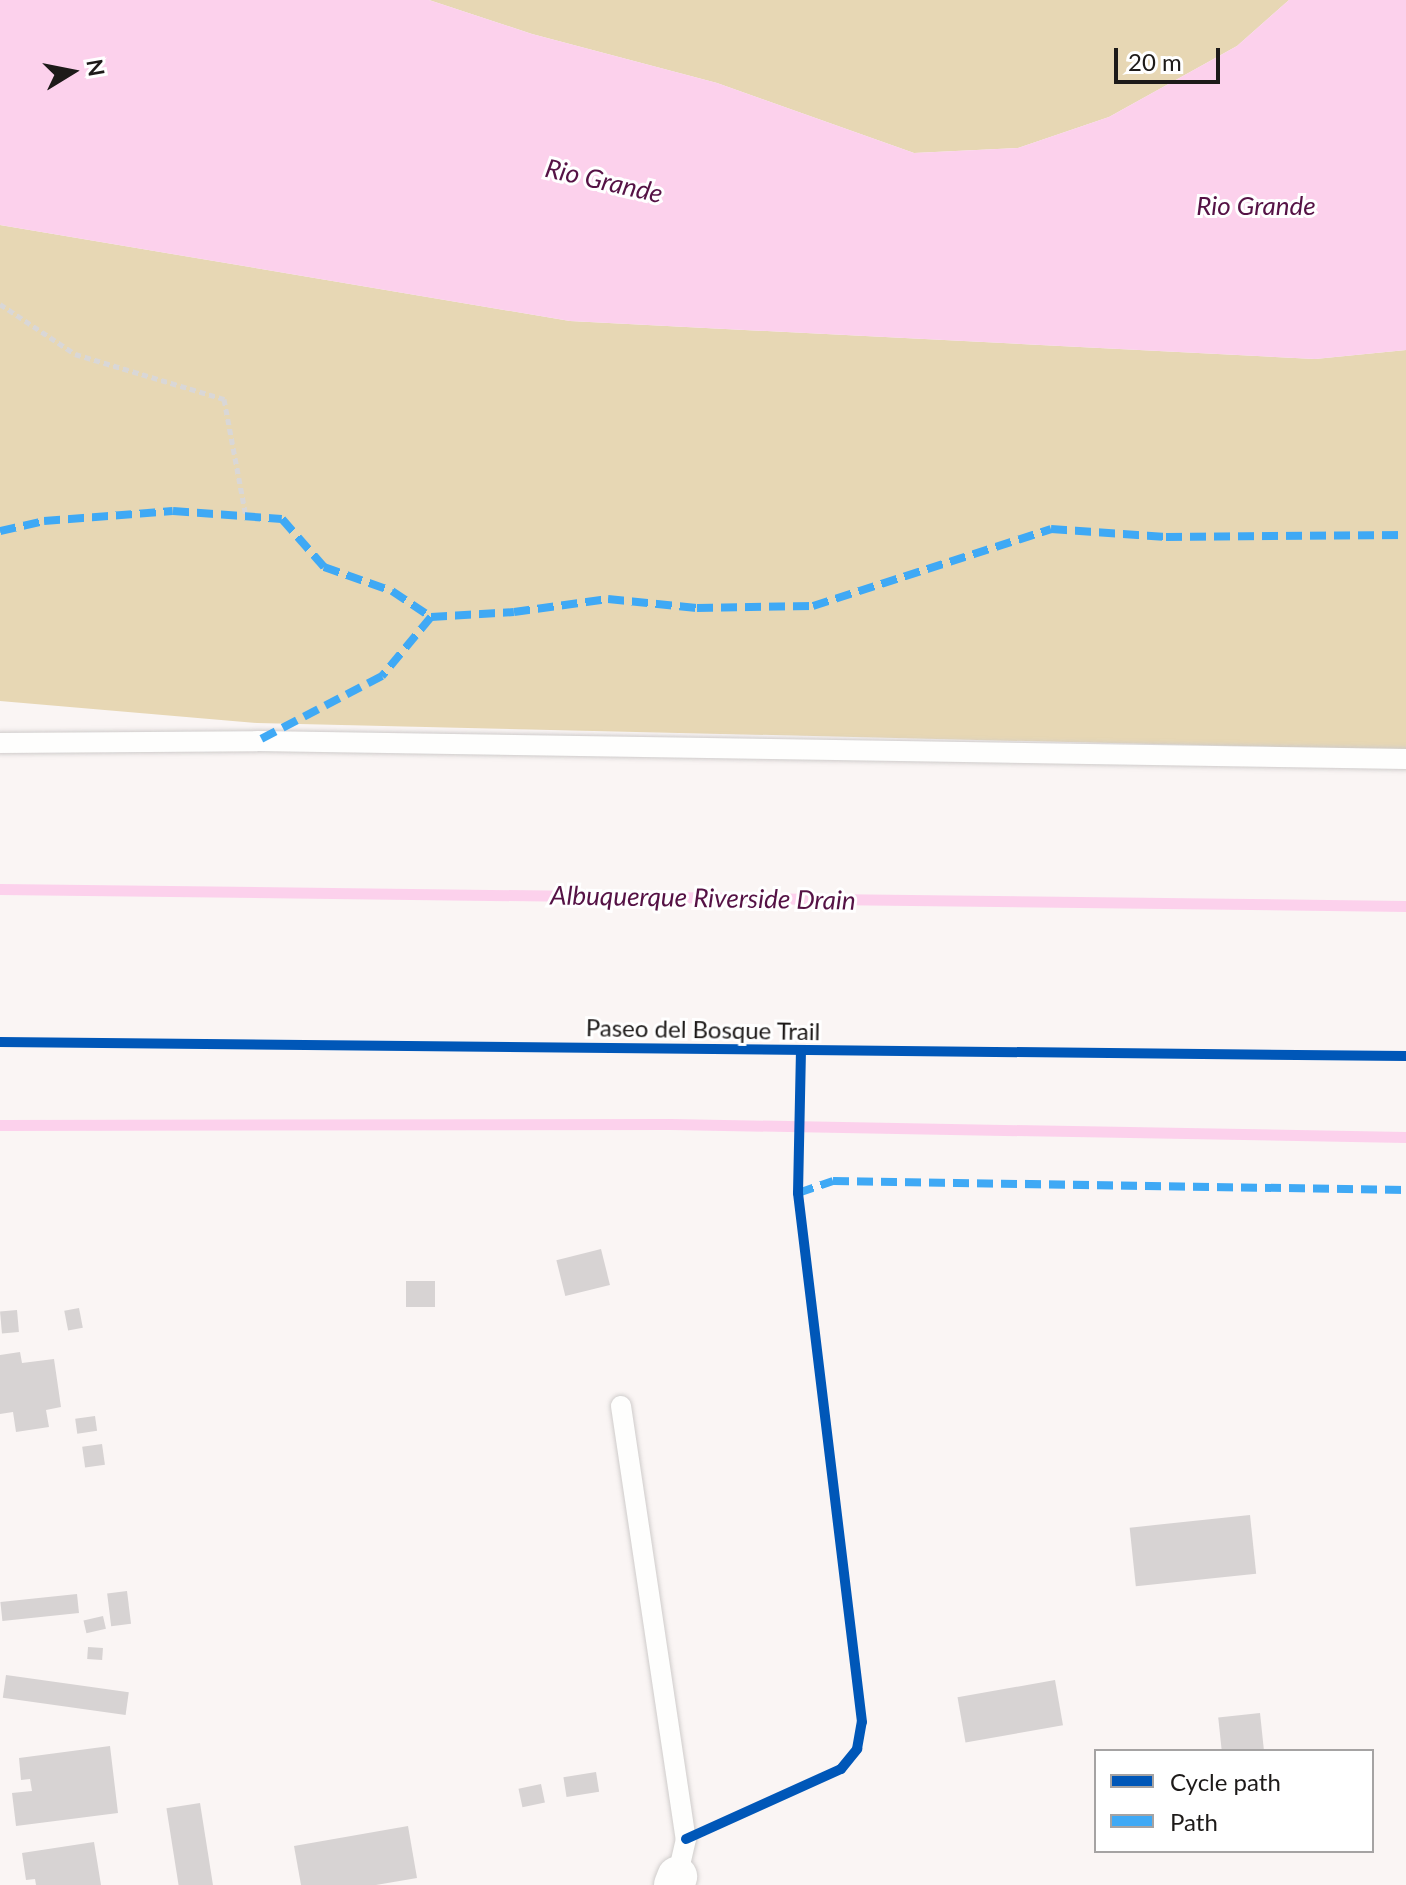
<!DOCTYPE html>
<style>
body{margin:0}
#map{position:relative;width:1406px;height:1885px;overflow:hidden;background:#faf5f4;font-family:Lato,sans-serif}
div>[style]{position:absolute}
.forest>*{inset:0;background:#e7d7b4}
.water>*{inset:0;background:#fcd1ec}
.stream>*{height:11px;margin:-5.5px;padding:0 5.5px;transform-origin:5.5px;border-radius:5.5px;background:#fcd1ec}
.building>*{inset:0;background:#d7d3d3;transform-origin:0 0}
.path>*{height:5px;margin-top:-2.5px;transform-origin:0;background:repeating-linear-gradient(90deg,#d9d7d7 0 6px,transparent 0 10px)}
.roads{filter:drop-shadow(0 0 2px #cfcccb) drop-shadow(0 0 2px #cfcccb)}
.service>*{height:20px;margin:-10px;padding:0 10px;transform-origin:10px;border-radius:10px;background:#fefefd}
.minor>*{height:40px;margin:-20px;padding:0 20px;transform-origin:20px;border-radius:20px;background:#fefefd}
.quiet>*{height:8px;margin-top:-4px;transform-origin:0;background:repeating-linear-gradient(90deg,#3fa9f5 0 16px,transparent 0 24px)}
.cycleway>*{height:10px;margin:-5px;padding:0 5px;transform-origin:5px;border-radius:5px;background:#0057b8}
span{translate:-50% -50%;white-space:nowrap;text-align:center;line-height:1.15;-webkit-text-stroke:6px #fff;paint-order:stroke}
.street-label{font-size:24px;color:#1d1a19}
.water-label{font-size:26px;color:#551245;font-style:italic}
.legend{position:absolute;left:1094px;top:1749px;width:280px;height:104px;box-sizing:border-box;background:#fff;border:2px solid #a5a3a3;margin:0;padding:10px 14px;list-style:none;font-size:24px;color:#1d1a19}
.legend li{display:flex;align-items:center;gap:16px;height:40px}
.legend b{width:40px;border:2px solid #a5a3a3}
.north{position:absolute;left:32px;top:32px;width:80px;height:80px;-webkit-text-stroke:6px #fff;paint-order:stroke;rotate:80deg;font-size:22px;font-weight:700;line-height:32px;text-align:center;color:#1d1a19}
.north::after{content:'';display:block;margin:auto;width:28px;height:36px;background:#1d1a19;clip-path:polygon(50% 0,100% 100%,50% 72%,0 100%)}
.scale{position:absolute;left:1114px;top:48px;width:106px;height:36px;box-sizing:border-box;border:4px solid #1d1a19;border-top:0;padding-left:10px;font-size:24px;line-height:28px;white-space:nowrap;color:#1d1a19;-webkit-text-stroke:6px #fff;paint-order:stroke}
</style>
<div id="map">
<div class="forest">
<div style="clip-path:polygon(429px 0,1289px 0,1237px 46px,1109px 117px,1018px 148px,914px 153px,717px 83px,532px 34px)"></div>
<div style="clip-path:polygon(0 225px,570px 321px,1315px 359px,1406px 350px,1406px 750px,257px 723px,0 701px)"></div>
</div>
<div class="water">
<div style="clip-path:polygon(0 0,429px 0,532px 34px,717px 83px,914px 153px,1018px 148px,1109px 117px,1237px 46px,1289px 0,1406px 0,1406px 350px,1315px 359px,570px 321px,0 225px)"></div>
</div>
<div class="stream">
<div style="left:0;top:889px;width:1406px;rotate:0.69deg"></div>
<div style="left:0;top:1125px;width:670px;rotate:-0.09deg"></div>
<div style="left:670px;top:1124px;width:736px;rotate:1.01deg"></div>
</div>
<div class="building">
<div style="left:601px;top:1249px;width:37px;height:46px;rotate:76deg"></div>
<div style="left:406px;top:1281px;width:29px;height:26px"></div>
<div style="left:79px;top:1308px;width:20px;height:15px;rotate:79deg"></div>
<div style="left:17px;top:1310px;width:22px;height:17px;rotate:85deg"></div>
<div style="clip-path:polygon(20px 1352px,22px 1363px,54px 1359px,61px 1407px,46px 1410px,49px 1427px,16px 1432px,13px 1412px,0 1414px,0 1355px)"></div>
<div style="left:95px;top:1416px;width:15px;height:20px;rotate:82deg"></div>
<div style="left:102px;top:1444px;width:21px;height:20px;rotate:82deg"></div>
<div style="left:1250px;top:1515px;width:59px;height:121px;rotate:84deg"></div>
<div style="left:127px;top:1591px;width:33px;height:20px;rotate:83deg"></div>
<div style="left:77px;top:1594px;width:19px;height:77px;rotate:84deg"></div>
<div style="left:103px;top:1616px;width:13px;height:20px;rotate:77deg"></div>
<div style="left:88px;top:1647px;width:15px;height:12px;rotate:4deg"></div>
<div style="left:6px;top:1675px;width:124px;height:23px;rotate:8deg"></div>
<div style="left:1055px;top:1680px;width:46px;height:99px;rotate:80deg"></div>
<div style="left:1260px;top:1713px;width:38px;height:42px;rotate:84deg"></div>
<div style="clip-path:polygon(110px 1746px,118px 1813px,16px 1826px,12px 1793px,32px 1791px,30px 1779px,21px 1780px,19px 1758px)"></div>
<div style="left:596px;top:1772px;width:20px;height:33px;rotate:81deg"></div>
<div style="left:541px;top:1784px;width:19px;height:23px;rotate:78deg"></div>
<div style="left:200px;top:1803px;width:83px;height:34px;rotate:81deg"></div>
<div style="clip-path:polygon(408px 1826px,417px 1878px,376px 1885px,301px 1885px,294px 1846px)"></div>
<div style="clip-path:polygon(94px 1842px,101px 1885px,36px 1885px,35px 1879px,26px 1880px,22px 1853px)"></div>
</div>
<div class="path">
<div style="left:0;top:304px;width:90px;rotate:33.7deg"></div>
<div style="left:75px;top:354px;width:156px;rotate:16.8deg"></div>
<div style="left:224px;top:399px;width:120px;rotate:79.4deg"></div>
</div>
<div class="roads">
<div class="service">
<div style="left:0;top:743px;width:257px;rotate:-0.4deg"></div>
<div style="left:257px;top:741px;width:1149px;rotate:0.9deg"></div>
<div style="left:621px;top:1406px;width:438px;rotate:81.5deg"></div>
<div style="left:686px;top:1839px;width:39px;rotate:103deg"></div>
</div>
<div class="minor">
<div style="left:674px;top:1885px;width:9px;rotate:-69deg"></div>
</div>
</div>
<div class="quiet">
<div style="left:0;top:531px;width:45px;rotate:-12.8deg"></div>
<div style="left:44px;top:521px;width:129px;rotate:-4.4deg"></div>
<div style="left:173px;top:511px;width:109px;rotate:4.2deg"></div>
<div style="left:282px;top:519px;width:64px;rotate:48.8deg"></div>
<div style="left:324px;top:567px;width:72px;rotate:19.4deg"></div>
<div style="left:392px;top:591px;width:47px;rotate:33.7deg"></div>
<div style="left:431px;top:617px;width:77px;rotate:129.7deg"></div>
<div style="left:382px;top:676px;width:141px;rotate:152.5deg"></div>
<div style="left:431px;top:617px;width:83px;rotate:-3.4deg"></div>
<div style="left:514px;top:612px;width:95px;rotate:-7.9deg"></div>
<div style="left:608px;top:599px;width:89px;rotate:5.8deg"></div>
<div style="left:697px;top:608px;width:116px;rotate:-1deg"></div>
<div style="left:813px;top:606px;width:250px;rotate:-17.9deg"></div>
<div style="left:1051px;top:529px;width:115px;rotate:4deg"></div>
<div style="left:1166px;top:537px;width:240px;rotate:-0.5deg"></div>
<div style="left:798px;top:1193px;width:37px;rotate:-19deg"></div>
<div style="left:833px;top:1181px;width:573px;rotate:0.9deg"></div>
</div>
<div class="cycleway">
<div style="left:0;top:1042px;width:1406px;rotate:0.57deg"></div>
<div style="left:686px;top:1839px;width:170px;rotate:-24.3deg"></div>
<div style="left:841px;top:1769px;width:26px;rotate:-51deg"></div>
<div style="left:857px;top:1749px;width:27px;rotate:-80deg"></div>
<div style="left:862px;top:1722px;width:533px;rotate:-96.9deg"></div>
<div style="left:798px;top:1193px;width:143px;rotate:-88.8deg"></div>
</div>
<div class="street-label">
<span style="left:703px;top:1029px;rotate:1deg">Paseo del Bosque Trail</span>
</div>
<div class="water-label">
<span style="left:604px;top:181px;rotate:13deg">Rio Grande</span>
<span style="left:1256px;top:206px">Rio Grande</span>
<span style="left:703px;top:898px;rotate:1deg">Albuquerque Riverside Drain</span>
</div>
<ul class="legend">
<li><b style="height:10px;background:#0057b8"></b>Cycle path</li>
<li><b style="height:10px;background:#3fa9f5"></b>Path</li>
</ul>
<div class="north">N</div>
<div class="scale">20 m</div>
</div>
